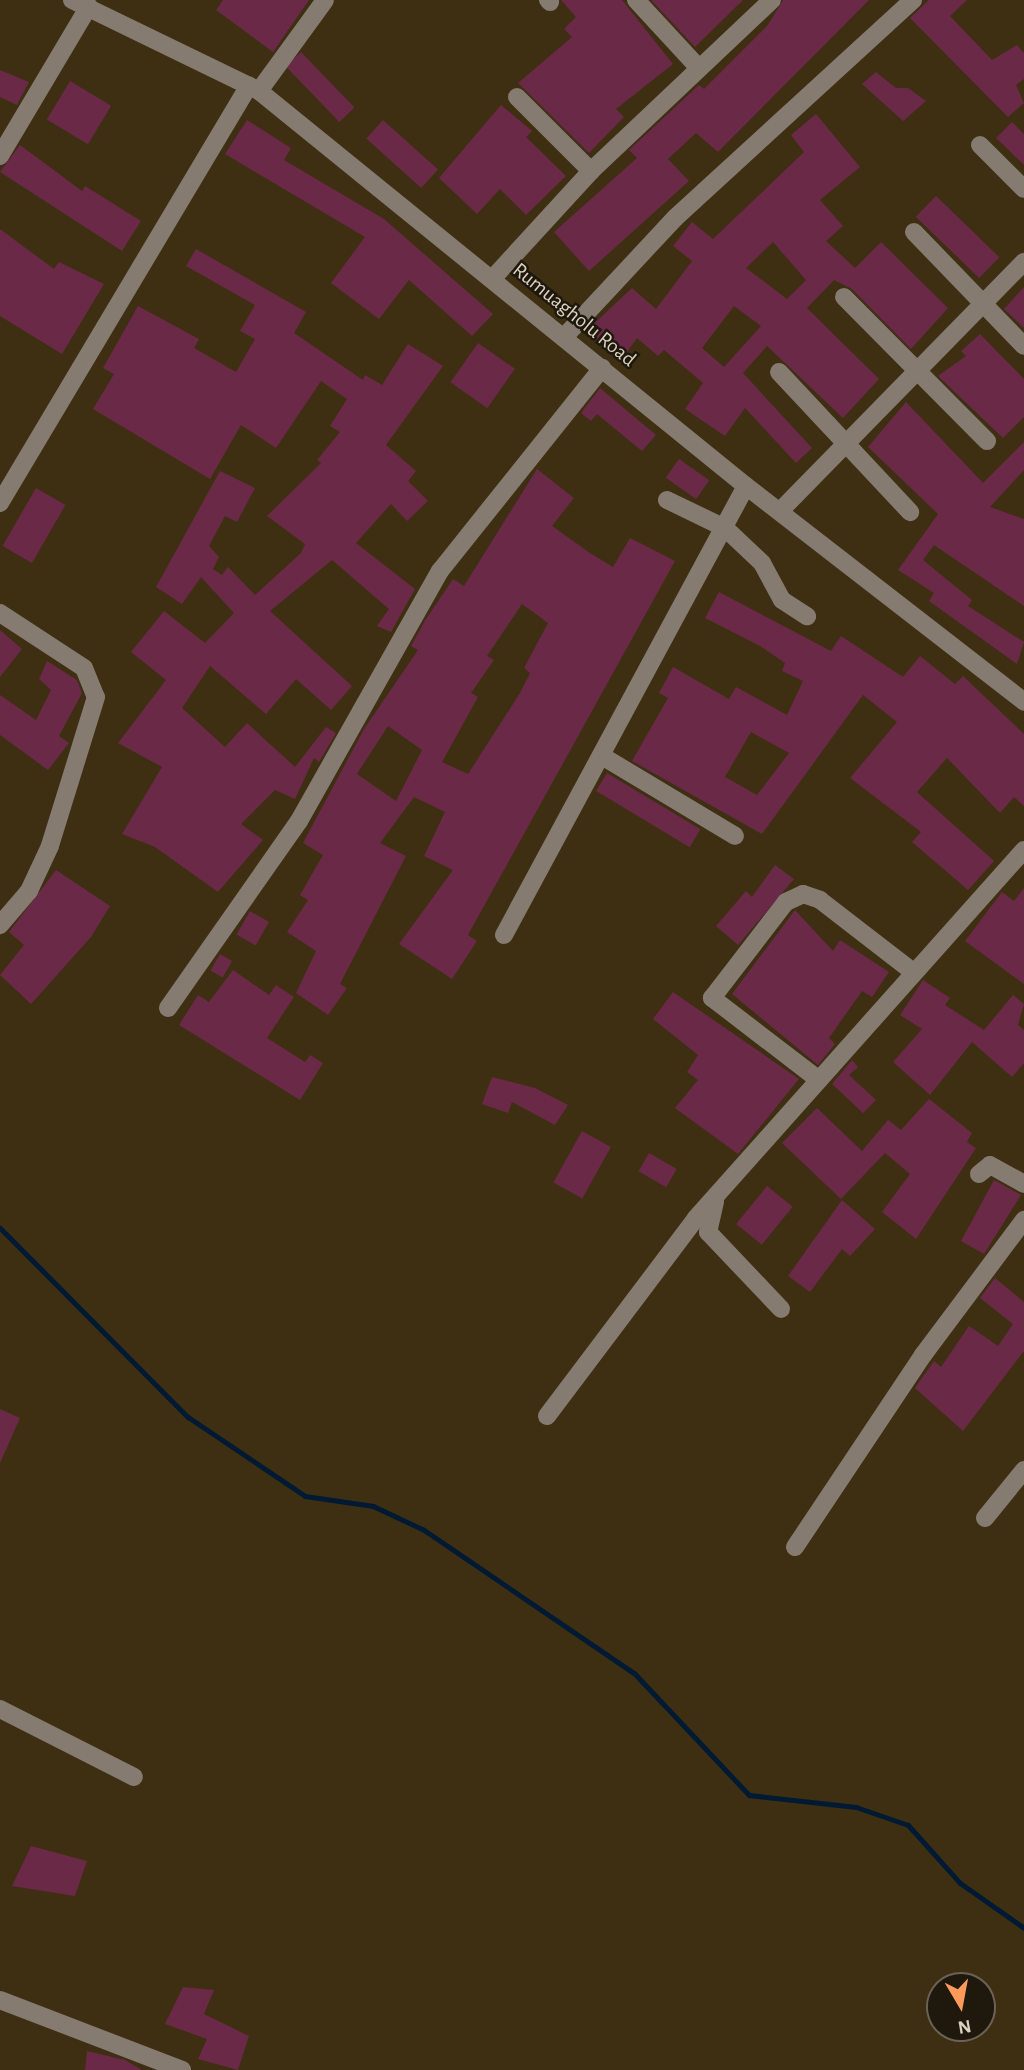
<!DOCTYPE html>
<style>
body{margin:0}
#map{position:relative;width:1024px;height:2070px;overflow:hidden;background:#3e2f13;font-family:"Alegreya Sans",sans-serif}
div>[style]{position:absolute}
.stream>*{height:5px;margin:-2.5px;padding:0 2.5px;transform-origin:2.5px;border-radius:2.5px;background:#001a33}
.building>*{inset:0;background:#6a2946;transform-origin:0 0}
.minor>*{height:18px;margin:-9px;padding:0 9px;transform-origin:9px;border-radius:9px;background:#867b70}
span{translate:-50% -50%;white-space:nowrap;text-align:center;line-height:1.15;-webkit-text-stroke:5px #1f180d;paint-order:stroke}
.street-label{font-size:21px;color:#dad1c1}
.north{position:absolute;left:926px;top:1972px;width:70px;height:70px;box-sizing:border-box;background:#1f180d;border:2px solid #6a6255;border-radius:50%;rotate:170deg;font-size:19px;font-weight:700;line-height:28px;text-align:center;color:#dad1c1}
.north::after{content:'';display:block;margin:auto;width:24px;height:32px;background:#ff9b5a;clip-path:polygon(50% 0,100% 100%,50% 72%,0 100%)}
</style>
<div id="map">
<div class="stream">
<div style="left:0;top:1228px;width:267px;rotate:45.2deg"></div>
<div style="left:188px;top:1417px;width:141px;rotate:34deg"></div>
<div style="left:305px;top:1496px;width:69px;rotate:8.4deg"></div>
<div style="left:373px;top:1506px;width:56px;rotate:25.2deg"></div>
<div style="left:424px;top:1530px;width:254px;rotate:34.3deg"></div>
<div style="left:634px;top:1673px;width:168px;rotate:46.7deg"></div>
<div style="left:749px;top:1795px;width:108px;rotate:6.4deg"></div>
<div style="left:856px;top:1807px;width:55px;rotate:19.1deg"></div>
<div style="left:908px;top:1825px;width:78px;rotate:48.1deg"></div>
<div style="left:960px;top:1883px;width:78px;rotate:35.1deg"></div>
</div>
<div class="building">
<div style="clip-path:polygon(223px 0,309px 0,273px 52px,216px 10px)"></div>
<div style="clip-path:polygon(561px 0,622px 0,673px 64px,616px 109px,624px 117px,589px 153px,518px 83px,572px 37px,564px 29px,576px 17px)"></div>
<div style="clip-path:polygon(651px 0,743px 0,695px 47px)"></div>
<div style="clip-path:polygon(783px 0,869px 0,718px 152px,696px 133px,668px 159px,689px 181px,589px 271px,554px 232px,637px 158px,629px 150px,699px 85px,704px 89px,768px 25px)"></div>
<div style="clip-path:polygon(929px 0,967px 0,950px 16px,992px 60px,1017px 45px,1024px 53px,1024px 79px,1016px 85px,1024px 103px,1008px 117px,910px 18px)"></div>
<div style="left:301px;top:52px;width:77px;height:21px;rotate:46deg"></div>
<div style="clip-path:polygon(0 70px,29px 82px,17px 105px,0 97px)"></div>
<div style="clip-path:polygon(876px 72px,896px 88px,908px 88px,926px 101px,903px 121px,862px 84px)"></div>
<div style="left:70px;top:81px;width:48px;height:45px;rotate:31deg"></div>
<div style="clip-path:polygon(501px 105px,532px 131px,526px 137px,566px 176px,526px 215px,500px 189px,477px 214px,439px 178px)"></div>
<div style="clip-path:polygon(evenodd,816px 114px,860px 167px,820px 200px,843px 226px,826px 241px,855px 268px,881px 242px,948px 308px,911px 349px,852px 289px,834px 280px,807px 308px,879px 379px,843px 418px,767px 346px,743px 373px,812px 448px,796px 463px,745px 408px,725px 436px,685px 409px,703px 383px,664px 350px,658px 356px,637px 338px,622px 359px,585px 332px,632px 288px,656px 309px,692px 261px,673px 246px,692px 222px,713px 239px,804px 152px,791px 135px,816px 114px,773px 242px,806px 280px,787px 299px,746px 268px,773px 242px,816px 114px,734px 306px,761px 326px,724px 367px,702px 348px,734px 306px)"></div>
<div style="clip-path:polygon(247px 120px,291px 148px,284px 160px,384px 219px,493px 314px,472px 336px,409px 280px,379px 319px,331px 283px,365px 237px,225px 154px)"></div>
<div style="left:383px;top:120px;width:74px;height:25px;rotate:42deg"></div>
<div style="clip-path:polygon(1012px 122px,1024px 134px,1024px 165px,996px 138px)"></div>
<div style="clip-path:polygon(20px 145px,82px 191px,85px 186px,141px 221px,122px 251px,0 172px)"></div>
<div style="left:936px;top:196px;width:88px;height:29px;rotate:44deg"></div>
<div style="clip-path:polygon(0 229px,54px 269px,59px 262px,104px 284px,62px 354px,0 316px)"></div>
<div style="clip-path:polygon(196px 249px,306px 312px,294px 333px,363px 380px,365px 375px,382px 385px,408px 344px,443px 366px,386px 445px,416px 471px,408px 481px,428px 501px,407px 521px,391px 504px,356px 543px,415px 589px,391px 632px,377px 626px,389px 609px,332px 560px,270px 611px,352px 686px,331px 710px,296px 679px,266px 714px,210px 666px,182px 708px,225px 747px,247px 723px,295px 767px,326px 727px,336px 733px,319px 762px,314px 758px,295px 799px,275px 790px,241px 824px,263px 840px,218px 892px,155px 847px,122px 834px,162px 767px,118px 743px,166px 680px,131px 652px,164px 611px,205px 643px,234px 613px,201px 577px,182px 604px,156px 587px,220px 471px,255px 488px,237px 522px,225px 516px,209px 546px,219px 557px,213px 569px,222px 575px,228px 567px,255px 595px,301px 553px,305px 544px,267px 516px,321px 463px,317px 460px,340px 432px,330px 426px,347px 399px,321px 381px,276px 448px,241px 425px,210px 479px,93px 409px,114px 374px,103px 368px,138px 306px,199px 339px,194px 348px,236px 372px,255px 339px,240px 331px,255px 305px,186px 266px)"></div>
<div style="clip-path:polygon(1024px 287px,1024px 328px,1004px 309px)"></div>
<div style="clip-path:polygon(980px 334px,1024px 379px,1024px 417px,1003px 438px,938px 376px,966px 356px,961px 351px)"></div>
<div style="left:478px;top:343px;width:45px;height:48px;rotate:35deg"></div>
<div style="clip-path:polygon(600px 388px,656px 435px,642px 451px,597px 414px,591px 421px,581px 413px)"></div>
<div style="clip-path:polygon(906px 402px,983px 483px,1024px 442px,1024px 470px,990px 507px,1024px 519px,1024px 606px,934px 545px,923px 560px,972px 600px,968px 606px,1024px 642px,1017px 664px,929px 601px,934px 593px,898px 570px,938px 514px,868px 447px)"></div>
<div style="left:679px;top:459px;width:37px;height:23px;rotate:35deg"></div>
<div style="clip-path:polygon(evenodd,537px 469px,574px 498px,552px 526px,590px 553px,613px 567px,630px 538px,675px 561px,468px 935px,477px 941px,452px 979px,399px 944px,453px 870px,424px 856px,445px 812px,414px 797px,380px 843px,406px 856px,340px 984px,347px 988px,328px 1015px,296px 993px,316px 951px,287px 932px,308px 900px,300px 895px,323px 855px,303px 843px,364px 729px,418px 650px,411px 646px,426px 619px,453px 579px,464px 586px,537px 469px,522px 604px,548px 623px,524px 668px,530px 673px,520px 693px,468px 774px,442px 762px,478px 697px,471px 693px,494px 660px,487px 656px,522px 604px,537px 469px,388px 726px,422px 750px,396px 801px,357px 774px,388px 726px)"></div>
<div style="left:36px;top:488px;width:34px;height:67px;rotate:30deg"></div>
<div style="clip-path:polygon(evenodd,719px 592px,831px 651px,841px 636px,903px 677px,920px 656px,955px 684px,963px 676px,1024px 734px,1024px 806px,1014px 797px,1000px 813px,947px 758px,917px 792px,994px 861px,968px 890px,912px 842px,921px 832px,850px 778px,897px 722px,863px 695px,762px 834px,632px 761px,668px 698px,659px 693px,673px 667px,729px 699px,736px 687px,787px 715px,803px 681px,782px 671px,785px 663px,760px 646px,705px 618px,719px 592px,751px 732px,789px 753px,757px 795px,725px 777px,751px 732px)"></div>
<div style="clip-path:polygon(0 630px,22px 649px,0 677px)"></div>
<div style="clip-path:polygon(47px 661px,77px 680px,82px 693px,59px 736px,69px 743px,48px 770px,0 735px,0 695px,36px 720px,51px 690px,39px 679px)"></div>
<div style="left:607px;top:773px;width:109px;height:21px;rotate:31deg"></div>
<div style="clip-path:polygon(775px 865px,794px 879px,738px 945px,716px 926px,746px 891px,752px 897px)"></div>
<div style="clip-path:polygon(56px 870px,110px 906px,91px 937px,31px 1004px,0 975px,24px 945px,9px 932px)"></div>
<div style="clip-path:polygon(1024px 888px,1024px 984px,965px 941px,1002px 892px,1014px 901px)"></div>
<div style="clip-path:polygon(795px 910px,833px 951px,840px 940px,889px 972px,872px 997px,862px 991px,829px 1038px,835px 1044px,818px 1065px,732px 994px)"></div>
<div style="left:250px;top:911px;width:22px;height:27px;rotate:30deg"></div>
<div style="left:220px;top:954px;width:14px;height:19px;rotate:30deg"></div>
<div style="clip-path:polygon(233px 970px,269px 995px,276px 985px,294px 997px,267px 1038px,305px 1062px,310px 1055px,323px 1063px,300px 1100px,179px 1025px,198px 995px,209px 1002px)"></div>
<div style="clip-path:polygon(923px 980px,950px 998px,945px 1005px,984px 1030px,1013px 995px,1024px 1004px,1018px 1025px,1024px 1030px,1024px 1063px,1012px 1077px,972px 1042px,930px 1095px,893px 1062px,922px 1029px,900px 1015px)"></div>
<div style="clip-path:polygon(673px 992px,799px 1079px,738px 1154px,675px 1108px,698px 1080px,687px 1072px,698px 1055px,653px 1019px)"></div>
<div style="clip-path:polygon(852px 1060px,858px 1067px,849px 1075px,876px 1100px,863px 1113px,832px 1084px)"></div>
<div style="clip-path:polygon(492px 1077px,535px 1088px,568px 1105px,555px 1125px,512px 1102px,508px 1113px,482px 1104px)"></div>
<div style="clip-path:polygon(929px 1099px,972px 1133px,967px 1142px,976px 1148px,916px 1239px,882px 1212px,910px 1174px,885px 1153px,841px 1199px,782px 1143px,817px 1108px,862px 1151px,888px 1120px,901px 1130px)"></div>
<div style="left:582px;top:1131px;width:33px;height:59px;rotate:29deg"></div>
<div style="left:649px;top:1153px;width:32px;height:21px;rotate:30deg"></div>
<div style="clip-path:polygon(994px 1180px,1021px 1195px,984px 1254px,961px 1241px)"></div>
<div style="left:767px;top:1186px;width:33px;height:49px;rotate:39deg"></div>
<div style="clip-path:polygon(842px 1200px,875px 1229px,850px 1256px,842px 1249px,810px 1292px,788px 1276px)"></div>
<div style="clip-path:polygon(995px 1278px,1024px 1302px,1024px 1351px,963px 1431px,915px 1388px,934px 1361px,941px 1367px,969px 1326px,998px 1346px,1013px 1324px,980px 1298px)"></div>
<div style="clip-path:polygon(0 1409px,20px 1418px,0 1463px)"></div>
<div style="clip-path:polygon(31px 1846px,87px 1861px,75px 1896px,12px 1886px)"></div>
<div style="clip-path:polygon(183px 1987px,214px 1990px,204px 2014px,249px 2036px,238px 2070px,198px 2059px,207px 2039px,165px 2024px)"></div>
<div style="clip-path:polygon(87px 2051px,125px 2060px,142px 2070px,85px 2070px)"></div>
</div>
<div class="minor">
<div style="left:72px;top:0;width:208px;rotate:25.9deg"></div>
<div style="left:259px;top:91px;width:627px;rotate:39.05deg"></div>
<div style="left:746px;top:486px;width:352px;rotate:37.8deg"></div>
<div style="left:548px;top:0;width:3px;rotate:45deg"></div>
<div style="left:636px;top:0;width:91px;rotate:47.2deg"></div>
<div style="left:259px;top:91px;width:112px;rotate:-54deg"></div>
<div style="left:517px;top:97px;width:105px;rotate:45deg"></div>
<div style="left:980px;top:145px;width:62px;rotate:45deg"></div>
<div style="left:0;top:156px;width:174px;rotate:-59.3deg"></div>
<div style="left:914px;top:232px;width:158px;rotate:46deg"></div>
<div style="left:493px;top:278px;width:145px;rotate:-47.5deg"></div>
<div style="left:591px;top:171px;width:249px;rotate:-43.4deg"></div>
<div style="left:844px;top:297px;width:203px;rotate:45.2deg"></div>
<div style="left:565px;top:336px;width:161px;rotate:-47deg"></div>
<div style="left:675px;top:218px;width:323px;rotate:-42.5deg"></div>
<div style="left:779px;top:372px;width:192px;rotate:46.9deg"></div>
<div style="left:667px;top:500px;width:64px;rotate:25.8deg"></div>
<div style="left:725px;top:528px;width:51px;rotate:43.4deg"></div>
<div style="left:762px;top:563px;width:42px;rotate:61.6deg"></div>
<div style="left:782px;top:600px;width:30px;rotate:33deg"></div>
<div style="left:0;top:503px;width:486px;rotate:-59.2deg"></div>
<div style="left:780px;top:511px;width:349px;rotate:-45.6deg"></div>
<div style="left:0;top:613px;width:100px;rotate:33.2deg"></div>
<div style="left:84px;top:668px;width:31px;rotate:68deg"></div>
<div style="left:96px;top:697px;width:156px;rotate:107.2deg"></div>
<div style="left:50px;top:846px;width:50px;rotate:115deg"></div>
<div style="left:29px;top:891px;width:45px;rotate:130.5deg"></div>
<div style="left:602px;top:756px;width:155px;rotate:31deg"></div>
<div style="left:504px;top:935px;width:510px;rotate:-61.68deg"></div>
<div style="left:168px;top:1008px;width:228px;rotate:-55deg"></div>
<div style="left:299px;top:821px;width:287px;rotate:-60.6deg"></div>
<div style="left:440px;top:571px;width:260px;rotate:-51.4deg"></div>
<div style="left:819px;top:1080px;width:135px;rotate:-142.5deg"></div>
<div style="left:712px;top:998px;width:121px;rotate:-52.4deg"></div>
<div style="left:786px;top:902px;width:19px;rotate:-25deg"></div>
<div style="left:803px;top:894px;width:18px;rotate:19deg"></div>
<div style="left:820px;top:900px;width:118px;rotate:37.7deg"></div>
<div style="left:979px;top:1174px;width:14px;rotate:-39deg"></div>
<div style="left:990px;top:1165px;width:39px;rotate:29deg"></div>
<div style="left:715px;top:1202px;width:31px;rotate:103deg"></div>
<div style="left:708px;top:1232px;width:106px;rotate:46.5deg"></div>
<div style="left:547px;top:1416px;width:248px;rotate:-53deg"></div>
<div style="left:696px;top:1218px;width:493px;rotate:-48.3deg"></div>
<div style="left:985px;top:1518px;width:62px;rotate:-50.9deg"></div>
<div style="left:795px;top:1547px;width:231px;rotate:-56.3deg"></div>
<div style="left:923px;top:1355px;width:169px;rotate:-53.2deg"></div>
<div style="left:0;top:1709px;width:150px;rotate:26.9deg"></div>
<div style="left:0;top:2000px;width:195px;rotate:21deg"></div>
</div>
<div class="street-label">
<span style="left:574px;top:315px;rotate:39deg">Rumuagholu Road</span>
</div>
<div class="north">N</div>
</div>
